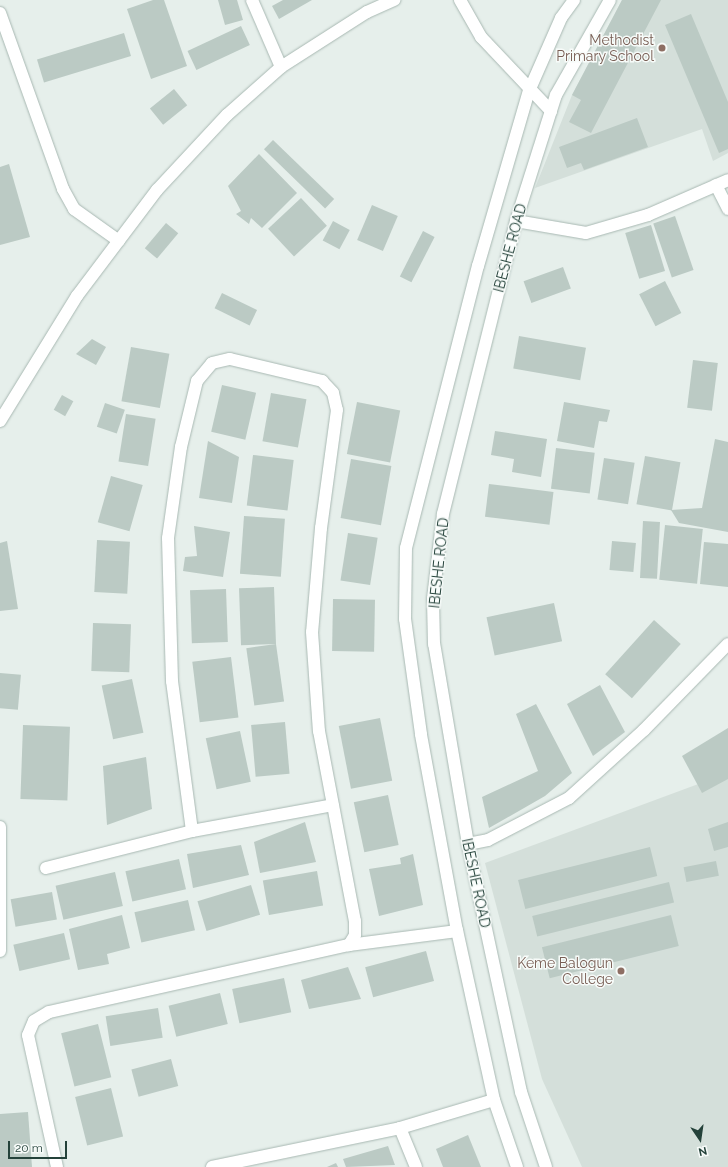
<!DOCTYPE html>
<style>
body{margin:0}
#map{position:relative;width:728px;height:1167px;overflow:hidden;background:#e6efeb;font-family:Raleway,sans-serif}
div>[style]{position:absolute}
.built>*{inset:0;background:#d4dfda}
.building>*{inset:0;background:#bbcac4;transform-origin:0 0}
.roads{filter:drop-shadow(0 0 1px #a8b8b2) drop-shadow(0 0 1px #a8b8b2)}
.street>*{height:12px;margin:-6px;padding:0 6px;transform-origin:6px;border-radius:6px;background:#fff}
.secondary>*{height:12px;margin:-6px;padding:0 6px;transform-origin:6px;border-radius:6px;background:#fff}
.dots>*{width:11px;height:11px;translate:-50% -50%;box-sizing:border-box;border:2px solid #f7fbf9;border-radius:50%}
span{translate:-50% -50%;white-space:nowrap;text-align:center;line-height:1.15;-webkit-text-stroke:3px #f7fbf9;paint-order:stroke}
.education-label{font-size:14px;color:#785e54}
.right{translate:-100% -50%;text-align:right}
.street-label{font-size:14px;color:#24423a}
.north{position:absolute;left:680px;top:1119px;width:40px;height:40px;-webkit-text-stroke:3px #f7fbf9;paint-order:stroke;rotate:167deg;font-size:11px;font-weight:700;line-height:16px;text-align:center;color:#24423a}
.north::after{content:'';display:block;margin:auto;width:14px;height:18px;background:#24423a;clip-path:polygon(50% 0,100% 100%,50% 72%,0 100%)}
.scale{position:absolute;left:8px;top:1141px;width:59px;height:18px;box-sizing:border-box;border:2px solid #24423a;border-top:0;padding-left:5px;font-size:12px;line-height:14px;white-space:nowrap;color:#24423a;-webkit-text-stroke:3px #f7fbf9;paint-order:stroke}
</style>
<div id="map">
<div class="built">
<div style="clip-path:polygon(622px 0,728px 0,728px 153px,713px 161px,702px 129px,535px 188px,572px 95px)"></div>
<div style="clip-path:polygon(728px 773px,728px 1167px,582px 1167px,542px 1079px,485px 863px)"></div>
</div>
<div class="building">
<div style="clip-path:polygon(153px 0,164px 0,187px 66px,151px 79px,127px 9px)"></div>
<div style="clip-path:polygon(218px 0,237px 0,243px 20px,225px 25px)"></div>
<div style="clip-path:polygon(283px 0,312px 0,279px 19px,272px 6px)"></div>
<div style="clip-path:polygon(622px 0,661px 0,591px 133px,569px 122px,581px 100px,572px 95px)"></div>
<div style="clip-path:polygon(691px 14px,728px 102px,728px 149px,719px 153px,665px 25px)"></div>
<div style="left:241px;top:26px;width:21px;height:59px;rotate:65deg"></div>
<div style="left:124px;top:33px;width:24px;height:91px;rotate:73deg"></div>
<div style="left:174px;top:89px;width:21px;height:31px;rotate:51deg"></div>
<div style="clip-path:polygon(637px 118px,648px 147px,584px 170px,581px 163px,567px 168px,559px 147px)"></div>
<div style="left:273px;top:140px;width:85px;height:13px;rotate:44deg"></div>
<div style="clip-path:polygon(259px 154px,297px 193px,262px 228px,251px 218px,249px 224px,236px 214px,241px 211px,228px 186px)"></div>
<div style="clip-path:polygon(9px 164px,30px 237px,0 245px,0 167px)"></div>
<div style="left:301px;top:198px;width:38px;height:45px;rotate:47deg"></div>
<div style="left:372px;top:205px;width:28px;height:38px;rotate:23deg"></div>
<div style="left:675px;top:216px;width:57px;height:23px;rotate:71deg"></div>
<div style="left:333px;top:221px;width:19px;height:22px;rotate:28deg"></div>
<div style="left:166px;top:223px;width:16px;height:33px;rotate:40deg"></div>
<div style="left:651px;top:225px;width:48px;height:27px;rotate:73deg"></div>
<div style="left:423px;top:231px;width:13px;height:51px;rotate:27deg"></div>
<div style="left:563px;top:267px;width:23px;height:42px;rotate:70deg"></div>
<div style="left:665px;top:281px;width:36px;height:29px;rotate:63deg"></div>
<div style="left:222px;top:293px;width:39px;height:17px;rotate:26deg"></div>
<div style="left:519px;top:336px;width:68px;height:33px;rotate:10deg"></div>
<div style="clip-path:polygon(92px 339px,106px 347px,96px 365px,76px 354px)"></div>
<div style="left:131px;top:347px;width:39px;height:55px;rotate:10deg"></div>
<div style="left:693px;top:360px;width:25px;height:48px;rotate:7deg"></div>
<div style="left:222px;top:385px;width:35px;height:48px;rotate:13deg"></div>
<div style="left:271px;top:393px;width:36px;height:49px;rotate:10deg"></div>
<div style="left:62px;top:395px;width:13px;height:17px;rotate:29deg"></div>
<div style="left:357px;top:402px;width:44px;height:53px;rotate:11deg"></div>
<div style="clip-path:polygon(564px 402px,610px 410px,607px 422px,599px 421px,594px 448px,557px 441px)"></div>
<div style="left:105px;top:403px;width:21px;height:25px;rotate:19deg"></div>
<div style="left:126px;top:414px;width:30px;height:48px;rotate:9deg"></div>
<div style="clip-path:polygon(495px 431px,547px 439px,541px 477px,512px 472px,514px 459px,491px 455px)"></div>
<div style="clip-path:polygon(715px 439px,728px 442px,728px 532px,679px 523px,671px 510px,702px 508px)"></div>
<div style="clip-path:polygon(208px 441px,239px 457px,232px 503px,199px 498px)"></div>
<div style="left:556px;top:448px;width:39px;height:41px;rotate:7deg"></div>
<div style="left:253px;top:455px;width:41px;height:51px;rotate:7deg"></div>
<div style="left:645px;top:456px;width:36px;height:49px;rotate:10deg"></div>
<div style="left:604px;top:458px;width:31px;height:42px;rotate:9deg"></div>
<div style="left:351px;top:459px;width:41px;height:60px;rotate:10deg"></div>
<div style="left:111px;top:476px;width:33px;height:48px;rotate:16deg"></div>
<div style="left:489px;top:484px;width:65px;height:33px;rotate:7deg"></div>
<div style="left:244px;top:516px;width:41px;height:58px;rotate:4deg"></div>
<div style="left:643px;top:521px;width:17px;height:57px;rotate:3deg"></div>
<div style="left:665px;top:525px;width:38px;height:55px;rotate:6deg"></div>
<div style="clip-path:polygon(194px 526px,230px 532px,223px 577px,183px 571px,185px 557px,197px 556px)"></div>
<div style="left:348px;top:533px;width:30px;height:48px;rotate:9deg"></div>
<div style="left:97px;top:540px;width:33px;height:52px;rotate:3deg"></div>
<div style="clip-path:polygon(7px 541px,18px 609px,0 611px,0 543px)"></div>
<div style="left:612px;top:541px;width:24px;height:29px;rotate:5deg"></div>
<div style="clip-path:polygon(704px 542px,728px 544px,728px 587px,700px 584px)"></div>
<div style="left:274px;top:587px;width:57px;height:35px;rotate:88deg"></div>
<div style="left:226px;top:589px;width:53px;height:36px;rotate:88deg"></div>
<div style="left:333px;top:599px;width:42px;height:52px;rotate:1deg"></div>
<div style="left:554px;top:603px;width:39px;height:69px;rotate:78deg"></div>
<div style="left:654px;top:620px;width:36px;height:73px;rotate:42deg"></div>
<div style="left:93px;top:623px;width:38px;height:48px;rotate:2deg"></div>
<div style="left:276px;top:644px;width:58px;height:30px;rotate:82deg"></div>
<div style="left:231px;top:657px;width:61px;height:39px;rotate:83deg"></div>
<div style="left:0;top:673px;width:21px;height:35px;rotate:5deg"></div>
<div style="left:132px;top:679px;width:55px;height:31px;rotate:78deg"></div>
<div style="clip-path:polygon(600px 685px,625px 732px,593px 756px,567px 704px)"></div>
<div style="clip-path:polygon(536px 704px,572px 773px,545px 796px,489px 828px,482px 797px,538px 771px,516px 714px)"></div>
<div style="left:380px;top:718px;width:64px;height:42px;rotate:79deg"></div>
<div style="left:285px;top:722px;width:52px;height:34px;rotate:85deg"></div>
<div style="left:23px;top:725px;width:47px;height:74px;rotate:2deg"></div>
<div style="clip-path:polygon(728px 728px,728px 779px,702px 793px,682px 756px)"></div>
<div style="left:240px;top:731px;width:52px;height:35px;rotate:78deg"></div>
<div style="clip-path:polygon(146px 757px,152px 809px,107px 825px,103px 766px)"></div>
<div style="left:388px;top:795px;width:51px;height:35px;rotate:78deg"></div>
<div style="clip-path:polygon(305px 822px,316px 862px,260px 873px,254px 842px)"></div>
<div style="clip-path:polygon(728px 822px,728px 847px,714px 851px,708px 829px)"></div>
<div style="clip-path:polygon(241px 845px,249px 875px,193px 888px,187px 854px)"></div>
<div style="left:650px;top:847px;width:30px;height:136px;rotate:76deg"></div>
<div style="clip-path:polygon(413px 854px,423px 905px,379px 916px,369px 869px,401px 864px,400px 858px)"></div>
<div style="left:179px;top:859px;width:31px;height:55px;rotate:77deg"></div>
<div style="left:716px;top:861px;width:15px;height:33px;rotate:79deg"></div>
<div style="left:317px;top:871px;width:35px;height:55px;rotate:80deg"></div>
<div style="left:115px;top:872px;width:35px;height:61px;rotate:77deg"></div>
<div style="left:669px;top:882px;width:21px;height:141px;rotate:76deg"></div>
<div style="left:251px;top:885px;width:31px;height:56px;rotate:73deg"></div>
<div style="left:52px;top:892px;width:28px;height:42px;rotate:80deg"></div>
<div style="left:188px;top:900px;width:31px;height:55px;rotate:77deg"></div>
<div style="clip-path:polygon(122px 915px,130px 948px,107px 954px,109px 964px,78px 970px,69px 929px)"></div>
<div style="left:671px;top:915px;width:32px;height:133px;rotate:76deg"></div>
<div style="left:64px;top:933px;width:27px;height:52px;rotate:77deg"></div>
<div style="left:426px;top:951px;width:31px;height:63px;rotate:75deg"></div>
<div style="clip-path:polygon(348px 967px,361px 999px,309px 1009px,301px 980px)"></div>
<div style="left:284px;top:978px;width:35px;height:53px;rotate:78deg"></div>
<div style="left:220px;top:993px;width:32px;height:53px;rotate:76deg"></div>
<div style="left:158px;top:1008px;width:30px;height:53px;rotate:81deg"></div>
<div style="left:98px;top:1024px;width:55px;height:38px;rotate:76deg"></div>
<div style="left:171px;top:1059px;width:28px;height:41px;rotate:75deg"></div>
<div style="left:111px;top:1088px;width:50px;height:37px;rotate:76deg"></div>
<div style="clip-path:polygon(28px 1112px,32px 1167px,0 1167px,0 1114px)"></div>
<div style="clip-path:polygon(468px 1135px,481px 1167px,443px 1167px,436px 1149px)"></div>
<div style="clip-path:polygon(388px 1146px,395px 1165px,346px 1167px,343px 1159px)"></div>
<div style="clip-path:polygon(336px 1163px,338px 1167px,327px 1167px)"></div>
</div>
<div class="roads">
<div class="street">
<div style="left:252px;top:0;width:73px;rotate:66.6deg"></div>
<div style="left:460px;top:0;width:43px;rotate:60.4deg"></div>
<div style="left:481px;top:37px;width:102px;rotate:46.6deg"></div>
<div style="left:0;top:13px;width:187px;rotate:70.3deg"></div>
<div style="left:63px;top:189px;width:23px;rotate:61deg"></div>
<div style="left:74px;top:209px;width:55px;rotate:35.4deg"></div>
<div style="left:716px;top:185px;width:27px;rotate:63deg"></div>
<div style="left:516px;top:221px;width:71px;rotate:9.7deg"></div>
<div style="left:586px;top:233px;width:65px;rotate:-16.2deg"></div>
<div style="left:648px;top:215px;width:87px;rotate:-23.6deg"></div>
<div style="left:0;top:421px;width:147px;rotate:-58.4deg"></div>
<div style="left:77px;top:296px;width:133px;rotate:-53deg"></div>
<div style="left:157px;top:190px;width:103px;rotate:-47deg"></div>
<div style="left:227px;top:115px;width:72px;rotate:-41.6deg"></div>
<div style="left:281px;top:67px;width:102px;rotate:-32.6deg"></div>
<div style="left:367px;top:12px;width:30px;rotate:-24deg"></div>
<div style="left:0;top:827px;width:124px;rotate:90deg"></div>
<div style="left:192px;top:831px;width:151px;rotate:-97.6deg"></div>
<div style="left:172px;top:681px;width:143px;rotate:-91.6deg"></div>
<div style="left:168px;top:538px;width:92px;rotate:-81.9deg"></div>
<div style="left:181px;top:447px;width:68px;rotate:-76.4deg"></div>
<div style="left:197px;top:381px;width:23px;rotate:-50deg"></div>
<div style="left:212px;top:363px;width:18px;rotate:-13deg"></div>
<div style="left:230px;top:359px;width:95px;rotate:13.4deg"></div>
<div style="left:322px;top:381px;width:16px;rotate:47deg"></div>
<div style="left:333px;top:393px;width:17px;rotate:77deg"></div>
<div style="left:337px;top:410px;width:119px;rotate:97.7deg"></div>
<div style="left:321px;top:528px;width:104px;rotate:94.9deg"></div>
<div style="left:312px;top:632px;width:99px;rotate:86deg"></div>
<div style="left:319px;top:731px;width:193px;rotate:79.3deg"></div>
<div style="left:355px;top:921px;width:14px;rotate:90deg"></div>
<div style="left:355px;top:935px;width:12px;rotate:121deg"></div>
<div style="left:468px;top:844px;width:20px;rotate:-11deg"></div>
<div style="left:488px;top:840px;width:91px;rotate:-27.4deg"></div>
<div style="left:569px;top:798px;width:101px;rotate:-42.2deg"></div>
<div style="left:644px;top:730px;width:120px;rotate:-45.7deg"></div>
<div style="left:46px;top:868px;width:151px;rotate:-14.2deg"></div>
<div style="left:192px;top:831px;width:143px;rotate:-10.4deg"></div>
<div style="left:400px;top:1128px;width:42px;rotate:67.7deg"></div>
<div style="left:57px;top:1167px;width:135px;rotate:-102.4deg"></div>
<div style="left:28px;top:1035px;width:15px;rotate:-67deg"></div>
<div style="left:34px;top:1021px;width:17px;rotate:-31deg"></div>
<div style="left:49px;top:1012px;width:307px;rotate:-12.6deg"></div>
<div style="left:349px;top:945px;width:109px;rotate:-7.4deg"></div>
<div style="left:212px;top:1167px;width:192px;rotate:-11.7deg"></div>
<div style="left:400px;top:1128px;width:98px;rotate:-16.6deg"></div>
</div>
<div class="secondary">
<div style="left:517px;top:1167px;width:71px;rotate:-108.9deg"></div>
<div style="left:494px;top:1100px;width:173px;rotate:-102.3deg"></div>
<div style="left:457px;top:931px;width:200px;rotate:-100.4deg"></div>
<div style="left:421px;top:734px;width:116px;rotate:-97.9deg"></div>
<div style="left:405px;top:619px;width:71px;rotate:-89.2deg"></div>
<div style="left:406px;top:548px;width:291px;rotate:-75.7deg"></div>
<div style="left:478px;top:266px;width:182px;rotate:-73.8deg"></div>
<div style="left:529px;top:91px;width:80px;rotate:-66.3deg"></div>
<div style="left:561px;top:18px;width:22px;rotate:-54deg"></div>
<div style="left:546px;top:1167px;width:79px;rotate:-108.4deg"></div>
<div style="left:521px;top:1092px;width:254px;rotate:-102.1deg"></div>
<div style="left:468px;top:844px;width:203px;rotate:-99.6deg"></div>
<div style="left:434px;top:644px;width:45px;rotate:-91.3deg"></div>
<div style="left:433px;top:599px;width:86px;rotate:-83.3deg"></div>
<div style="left:443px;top:514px;width:302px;rotate:-76deg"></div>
<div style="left:516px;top:221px;width:132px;rotate:-72.4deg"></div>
<div style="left:556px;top:95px;width:109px;rotate:-60.4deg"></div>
</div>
</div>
<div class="dots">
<div style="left:662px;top:48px;background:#8d6e63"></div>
<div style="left:621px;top:971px;background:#8d6e63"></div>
</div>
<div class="education-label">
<span class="right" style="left:654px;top:48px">Methodist<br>Primary School</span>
<span class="right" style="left:613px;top:971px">Keme Balogun<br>College</span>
</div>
<div class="street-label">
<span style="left:510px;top:248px;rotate:-75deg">IBESHE ROAD</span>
<span style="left:439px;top:563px;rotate:-84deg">IBESHE ROAD</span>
<span style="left:476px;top:883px;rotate:78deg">IBESHE ROAD</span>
</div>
<div class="north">N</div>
<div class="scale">20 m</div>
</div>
